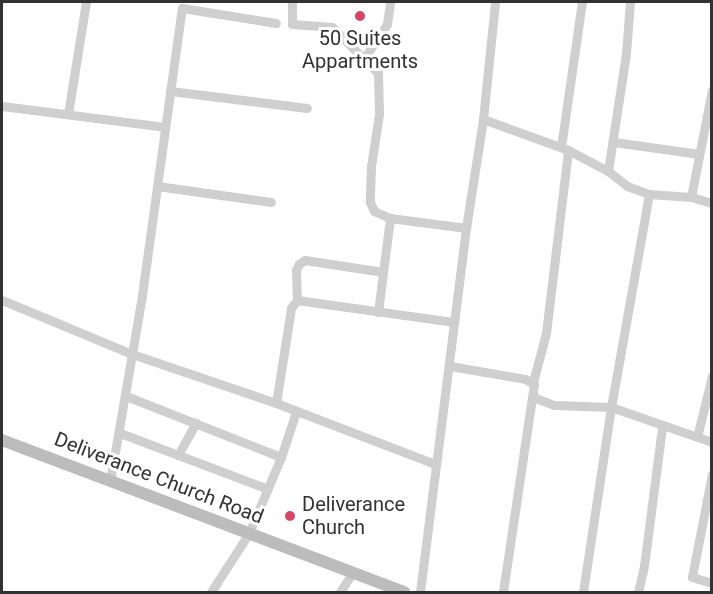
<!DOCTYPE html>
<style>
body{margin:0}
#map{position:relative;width:713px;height:594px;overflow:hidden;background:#fff;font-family:Roboto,sans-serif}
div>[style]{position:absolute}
.street>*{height:9px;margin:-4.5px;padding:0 4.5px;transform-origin:4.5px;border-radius:4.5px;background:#cfcfcf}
.secondary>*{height:12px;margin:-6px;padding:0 6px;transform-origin:6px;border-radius:6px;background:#bcbcbc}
.dots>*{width:16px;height:16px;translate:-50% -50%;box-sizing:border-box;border:3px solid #fff;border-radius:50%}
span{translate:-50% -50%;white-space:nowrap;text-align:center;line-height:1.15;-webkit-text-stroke:6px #fff;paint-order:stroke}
.poi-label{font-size:20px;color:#323232}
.left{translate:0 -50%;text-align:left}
.street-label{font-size:20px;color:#323232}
.frame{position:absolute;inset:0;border:3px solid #323232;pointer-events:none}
</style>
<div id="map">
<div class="street">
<div style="left:292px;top:2px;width:22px;rotate:90deg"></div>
<div style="left:292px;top:24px;width:40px;rotate:4.3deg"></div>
<div style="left:332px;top:27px;width:65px;rotate:45deg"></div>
<div style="left:378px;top:73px;width:41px;rotate:88.6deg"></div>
<div style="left:379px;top:114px;width:53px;rotate:98.7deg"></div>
<div style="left:371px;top:166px;width:36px;rotate:92deg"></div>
<div style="left:370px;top:202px;width:10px;rotate:66deg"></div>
<div style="left:374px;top:211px;width:17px;rotate:24deg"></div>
<div style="left:390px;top:218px;width:77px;rotate:7.5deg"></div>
<div style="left:363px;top:60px;width:43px;rotate:-56.3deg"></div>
<div style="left:387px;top:24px;width:22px;rotate:-82deg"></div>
<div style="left:170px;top:91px;width:138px;rotate:7.1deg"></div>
<div style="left:2px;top:106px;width:164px;rotate:7.3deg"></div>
<div style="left:68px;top:114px;width:113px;rotate:-80.9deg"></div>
<div style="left:483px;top:119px;width:90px;rotate:20deg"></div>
<div style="left:568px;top:150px;width:45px;rotate:27.7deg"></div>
<div style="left:608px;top:171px;width:24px;rotate:38deg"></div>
<div style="left:627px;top:186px;width:23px;rotate:20deg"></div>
<div style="left:649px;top:194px;width:216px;rotate:100.1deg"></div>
<div style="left:611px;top:407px;width:187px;rotate:98.6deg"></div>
<div style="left:614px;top:142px;width:86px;rotate:8deg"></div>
<div style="left:561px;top:147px;width:147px;rotate:-81.8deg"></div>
<div style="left:608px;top:171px;width:119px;rotate:-81.3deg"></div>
<div style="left:626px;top:53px;width:51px;rotate:-85.5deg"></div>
<div style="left:157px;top:186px;width:115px;rotate:8deg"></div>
<div style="left:649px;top:194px;width:42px;rotate:4.1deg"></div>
<div style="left:691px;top:197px;width:22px;rotate:16deg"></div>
<div style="left:691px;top:197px;width:109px;rotate:-78.9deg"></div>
<div style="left:2px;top:300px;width:141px;rotate:22.6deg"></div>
<div style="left:132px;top:354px;width:152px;rotate:18.8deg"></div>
<div style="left:276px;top:403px;width:170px;rotate:21deg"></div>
<div style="left:297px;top:300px;width:30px;rotate:-92deg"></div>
<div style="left:296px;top:270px;width:7px;rotate:-63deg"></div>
<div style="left:299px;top:264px;width:7px;rotate:-34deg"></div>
<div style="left:305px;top:260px;width:79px;rotate:8.7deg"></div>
<div style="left:378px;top:312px;width:95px;rotate:-82.7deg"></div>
<div style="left:450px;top:366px;width:76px;rotate:9.8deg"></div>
<div style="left:525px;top:379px;width:10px;rotate:29deg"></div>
<div style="left:534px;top:384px;width:210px;rotate:98.5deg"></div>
<div style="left:533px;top:382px;width:51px;rotate:-75.1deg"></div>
<div style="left:546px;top:333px;width:184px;rotate:-83.1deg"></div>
<div style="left:126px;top:396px;width:167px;rotate:21.5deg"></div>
<div style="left:533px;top:397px;width:22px;rotate:21deg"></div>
<div style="left:554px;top:405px;width:57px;rotate:2deg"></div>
<div style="left:611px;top:407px;width:107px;rotate:19.1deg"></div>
<div style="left:276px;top:403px;width:96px;rotate:-81deg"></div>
<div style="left:291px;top:308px;width:10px;rotate:-53deg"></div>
<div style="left:297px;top:300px;width:159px;rotate:8deg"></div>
<div style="left:120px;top:433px;width:158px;rotate:20.7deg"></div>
<div style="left:697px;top:437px;width:63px;rotate:-76.2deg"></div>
<div style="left:178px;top:455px;width:37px;rotate:-61deg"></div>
<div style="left:712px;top:474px;width:105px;rotate:101deg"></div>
<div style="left:692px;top:577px;width:21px;rotate:17deg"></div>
<div style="left:110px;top:481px;width:189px;rotate:-80.2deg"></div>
<div style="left:142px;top:295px;width:290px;rotate:-82.1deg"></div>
<div style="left:182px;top:8px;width:95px;rotate:9.1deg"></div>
<div style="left:211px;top:592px;width:70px;rotate:-57.2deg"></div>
<div style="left:249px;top:533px;width:82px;rotate:-67.2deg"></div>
<div style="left:281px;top:457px;width:47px;rotate:-71.6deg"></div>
<div style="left:340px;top:592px;width:24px;rotate:-57deg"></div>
<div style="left:420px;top:592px;width:367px;rotate:-82.8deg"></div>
<div style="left:466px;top:228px;width:110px;rotate:-81.1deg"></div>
<div style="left:483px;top:119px;width:118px;rotate:-84.1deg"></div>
<div style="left:638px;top:592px;width:27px;rotate:-77deg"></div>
<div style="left:644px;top:566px;width:140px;rotate:-82.6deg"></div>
</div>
<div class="secondary">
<div style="left:2px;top:440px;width:430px;rotate:20.7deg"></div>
</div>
<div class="dots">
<div style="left:360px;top:16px;background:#d64666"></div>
<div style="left:290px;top:516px;background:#d64666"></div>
</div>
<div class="poi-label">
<span style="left:360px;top:50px">50 Suites<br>Appartments</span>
<span class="left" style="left:302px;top:516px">Deliverance<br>Church</span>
</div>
<div class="street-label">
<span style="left:159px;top:478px;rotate:21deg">Deliverance Church Road</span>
</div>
<div class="frame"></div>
</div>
